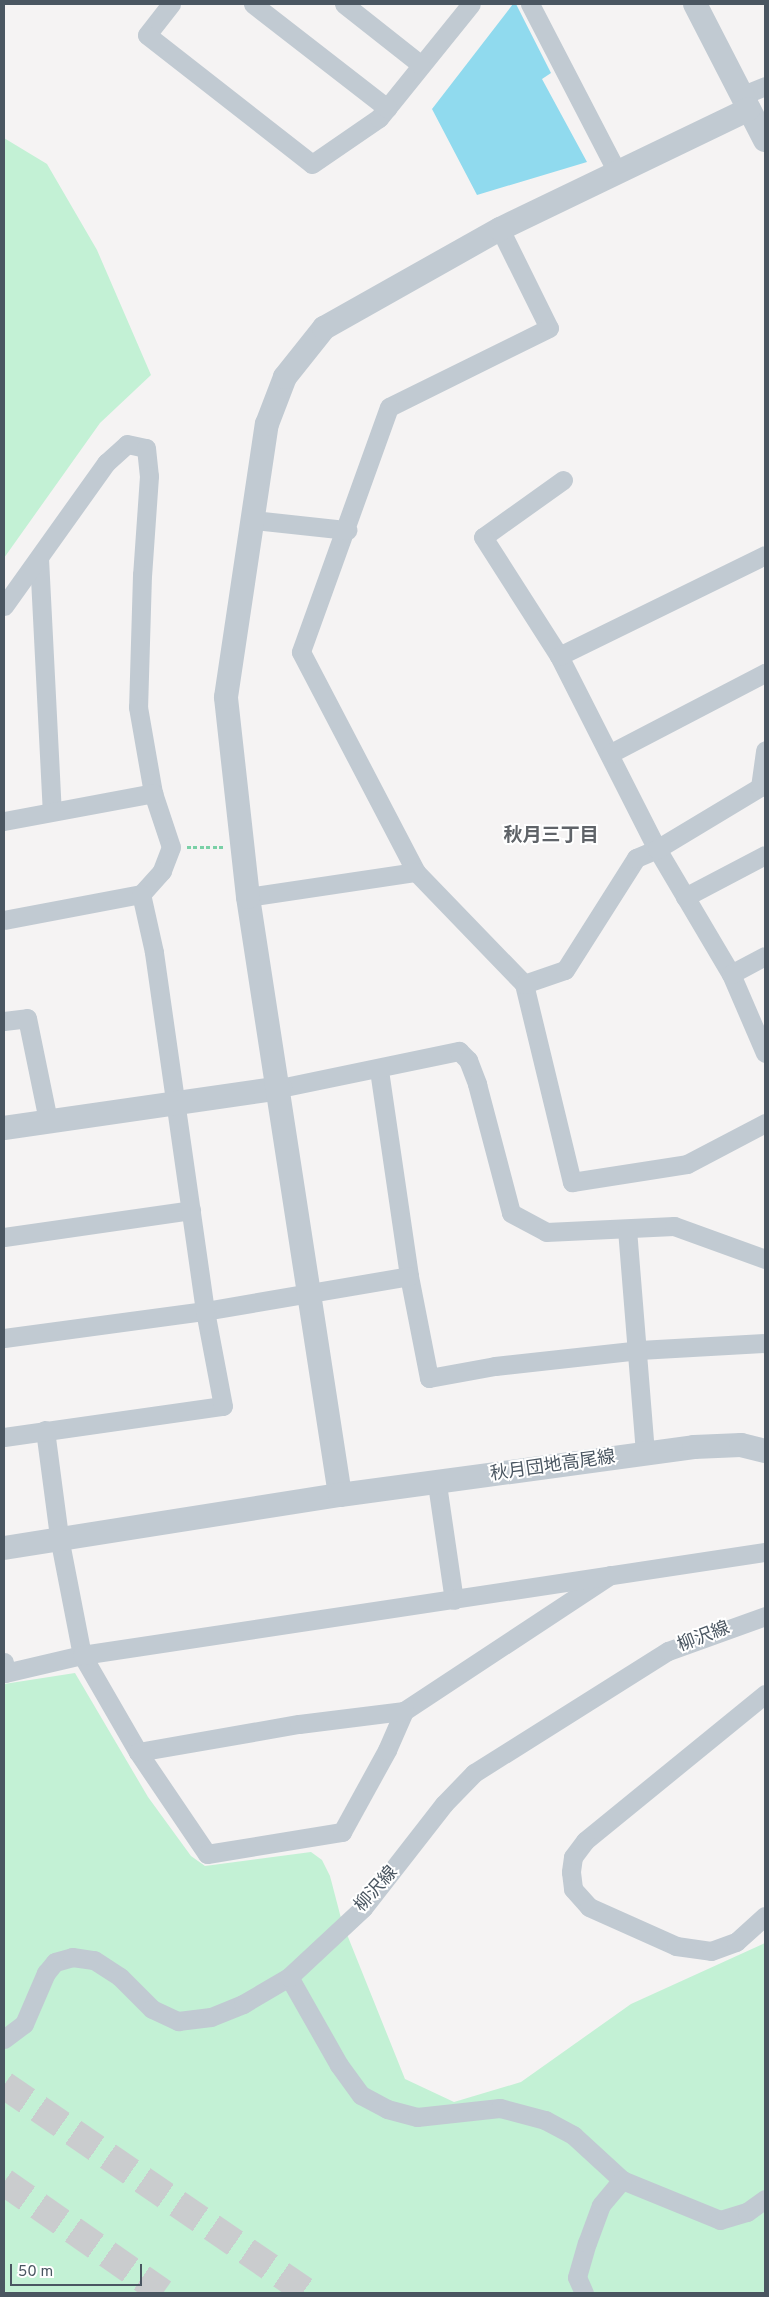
<!DOCTYPE html>
<meta charset="utf-8">
<style>
body{margin:0}
#map{position:relative;width:769px;height:2297px;overflow:hidden;background:#f5f3f3;font-family:Overpass,"Noto Sans JP",sans-serif}
div>[style]{position:absolute}
.green>*{inset:0;background:#c3f1d5}
.water>*{inset:0;background:#90daee}
.motorway-tunnel>*{height:28px;margin-top:-14px;transform-origin:0;background:repeating-linear-gradient(90deg,#caccce 0 28px,transparent 0 42px)}
.path>*{height:3px;margin-top:-1.5px;transform-origin:0;background:repeating-linear-gradient(90deg,#7ad0a6 0 4px,transparent 0 6.5px)}
.minor>*{height:19px;margin:-9.5px;padding:0 9.5px;transform-origin:9.5px;border-radius:9.5px;background:#c1cad2}
.tertiary>*{height:24px;margin:-12px;padding:0 12px;transform-origin:12px;border-radius:12px;background:#c1cad2}
span{translate:-50% -50%;white-space:nowrap;text-align:center;line-height:1.15;-webkit-text-stroke:4px #fff;paint-order:stroke}
.street-label{font-size:18px;color:#4a5661}
.neighbourhood-label{font-size:19px;color:#5f6368;font-weight:700}
.frame{position:absolute;inset:0;border:5px solid #4a5661;pointer-events:none}
.scale{position:absolute;left:10px;top:2264px;width:132px;height:22px;box-sizing:border-box;border:2px solid #4a5661;border-top:0;padding-left:6px;font-size:15px;line-height:18px;white-space:nowrap;color:#4a5661;-webkit-text-stroke:4px #fff;paint-order:stroke}
</style>
<div id="map">
<div class="green">
<div style="clip-path:polygon(4px 138px,47px 164px,97px 250px,151px 375px,100px 423px,4px 558px)"></div>
<div style="clip-path:polygon(75px 1673px,148px 1797px,191px 1856px,205px 1866px,311px 1852px,322px 1860px,330px 1876px,342px 1922px,405px 2079px,454px 2102px,521px 2082px,631px 2004px,765px 1943px,765px 2293px,4px 2293px,4px 1684px)"></div>
</div>
<div class="water">
<div style="clip-path:polygon(513px 4px,516px 4px,551px 73px,542px 79px,587px 162px,477px 195px,432px 109px)"></div>
</div>
<div class="motorway-tunnel">
<div style="left:4px;top:2085px;width:368px;rotate:34.4deg"></div>
<div style="left:4px;top:2182px;width:194px;rotate:34.9deg"></div>
</div>
<div class="path">
<div style="left:187px;top:847px;width:36px"></div>
</div>
<div class="minor">
<div style="left:171px;top:4px;width:39px;rotate:128deg"></div>
<div style="left:147px;top:35px;width:209px;rotate:38deg"></div>
<div style="left:312px;top:164px;width:81px;rotate:-34.5deg"></div>
<div style="left:379px;top:118px;width:146px;rotate:-51.1deg"></div>
<div style="left:253px;top:4px;width:170px;rotate:37.8deg"></div>
<div style="left:344px;top:4px;width:97px;rotate:38.3deg"></div>
<div style="left:530px;top:4px;width:189px;rotate:62.6deg"></div>
<div style="left:743px;top:95px;width:24px;rotate:-22deg"></div>
<div style="left:500px;top:229px;width:110px;rotate:63.7deg"></div>
<div style="left:549px;top:328px;width:178px;rotate:153.7deg"></div>
<div style="left:389px;top:407px;width:260px;rotate:109.8deg"></div>
<div style="left:301px;top:652px;width:248px;rotate:62.4deg"></div>
<div style="left:416px;top:872px;width:156px;rotate:46deg"></div>
<div style="left:524px;top:984px;width:204px;rotate:76.4deg"></div>
<div style="left:572px;top:1182px;width:116px;rotate:-8.9deg"></div>
<div style="left:687px;top:1164px;width:88px;rotate:-27.7deg"></div>
<div style="left:563px;top:480px;width:98px;rotate:144.5deg"></div>
<div style="left:483px;top:537px;width:141px;rotate:57.4deg"></div>
<div style="left:559px;top:656px;width:216px;rotate:63.1deg"></div>
<div style="left:657px;top:849px;width:145px;rotate:59.4deg"></div>
<div style="left:731px;top:974px;width:86px;rotate:66.7deg"></div>
<div style="left:253px;top:520px;width:95px;rotate:6.1deg"></div>
<div style="left:39px;top:558px;width:253px;rotate:87.1deg"></div>
<div style="left:4px;top:606px;width:176px;rotate:-54.5deg"></div>
<div style="left:106px;top:463px;width:28px;rotate:-42deg"></div>
<div style="left:127px;top:444px;width:19px;rotate:12deg"></div>
<div style="left:146px;top:448px;width:28px;rotate:84deg"></div>
<div style="left:149px;top:476px;width:99px;rotate:94deg"></div>
<div style="left:142px;top:575px;width:132px;rotate:91.7deg"></div>
<div style="left:138px;top:707px;width:87px;rotate:80.1deg"></div>
<div style="left:153px;top:793px;width:57px;rotate:71.6deg"></div>
<div style="left:171px;top:847px;width:26px;rotate:111deg"></div>
<div style="left:162px;top:871px;width:31px;rotate:132deg"></div>
<div style="left:141px;top:894px;width:139px;rotate:169.3deg"></div>
<div style="left:559px;top:656px;width:229px;rotate:-26.1deg"></div>
<div style="left:611px;top:753px;width:174px;rotate:-27.5deg"></div>
<div style="left:4px;top:821px;width:152px;rotate:-10.6deg"></div>
<div style="left:248px;top:897px;width:170px;rotate:-8.5deg"></div>
<div style="left:685px;top:897px;width:90px;rotate:-27.7deg"></div>
<div style="left:731px;top:974px;width:38px;rotate:-28deg"></div>
<div style="left:524px;top:984px;width:43px;rotate:-18.9deg"></div>
<div style="left:565px;top:970px;width:133px;rotate:-57.6deg"></div>
<div style="left:636px;top:858px;width:23px;rotate:-23deg"></div>
<div style="left:657px;top:849px;width:120px;rotate:-31deg"></div>
<div style="left:760px;top:787px;width:37px;rotate:-82deg"></div>
<div style="left:4px;top:1021px;width:23px;rotate:-7deg"></div>
<div style="left:27px;top:1018px;width:104px;rotate:78.4deg"></div>
<div style="left:379px;top:1070px;width:208px;rotate:81.7deg"></div>
<div style="left:409px;top:1276px;width:104px;rotate:78.9deg"></div>
<div style="left:429px;top:1378px;width:67px;rotate:-10.3deg"></div>
<div style="left:495px;top:1366px;width:145px;rotate:-6.3deg"></div>
<div style="left:639px;top:1350px;width:126px;rotate:-3.2deg"></div>
<div style="left:280px;top:1088px;width:183px;rotate:-11.7deg"></div>
<div style="left:459px;top:1051px;width:13px;rotate:45deg"></div>
<div style="left:468px;top:1060px;width:26px;rotate:69deg"></div>
<div style="left:477px;top:1084px;width:133px;rotate:75.2deg"></div>
<div style="left:511px;top:1213px;width:40px;rotate:28deg"></div>
<div style="left:546px;top:1232px;width:128px;rotate:-2.7deg"></div>
<div style="left:674px;top:1226px;width:97px;rotate:19.9deg"></div>
<div style="left:627px;top:1229px;width:226px;rotate:85.4deg"></div>
<div style="left:4px;top:1237px;width:189px;rotate:-8.2deg"></div>
<div style="left:4px;top:1338px;width:203px;rotate:-7.7deg"></div>
<div style="left:205px;top:1311px;width:207px;rotate:-9.7deg"></div>
<div style="left:45px;top:1430px;width:108px;rotate:82.5deg"></div>
<div style="left:59px;top:1537px;width:120px;rotate:79deg"></div>
<div style="left:82px;top:1655px;width:112px;rotate:60deg"></div>
<div style="left:138px;top:1752px;width:123px;rotate:55.9deg"></div>
<div style="left:207px;top:1854px;width:137px;rotate:-9.3deg"></div>
<div style="left:342px;top:1832px;width:94px;rotate:-61.2deg"></div>
<div style="left:387px;top:1750px;width:43px;rotate:-66.4deg"></div>
<div style="left:404px;top:1711px;width:247px;rotate:-33.4deg"></div>
<div style="left:4px;top:1437px;width:221px;rotate:-8.1deg"></div>
<div style="left:223px;top:1406px;width:97px;rotate:-100.7deg"></div>
<div style="left:205px;top:1311px;width:363px;rotate:-98.1deg"></div>
<div style="left:154px;top:952px;width:59px;rotate:-102.6deg"></div>
<div style="left:437px;top:1484px;width:117px;rotate:81.7deg"></div>
<div style="left:4px;top:1662px;width:11px;rotate:85deg"></div>
<div style="left:5px;top:1673px;width:79px;rotate:-13.2deg"></div>
<div style="left:82px;top:1655px;width:691px;rotate:-8.58deg"></div>
<div style="left:765px;top:1694px;width:232px;rotate:140.8deg"></div>
<div style="left:585px;top:1841px;width:20px;rotate:127deg"></div>
<div style="left:573px;top:1857px;width:15px;rotate:98deg"></div>
<div style="left:571px;top:1872px;width:17px;rotate:83deg"></div>
<div style="left:573px;top:1889px;width:24px;rotate:48deg"></div>
<div style="left:589px;top:1907px;width:95px;rotate:24.1deg"></div>
<div style="left:676px;top:1946px;width:35px;rotate:8deg"></div>
<div style="left:711px;top:1951px;width:27px;rotate:-20deg"></div>
<div style="left:736px;top:1942px;width:39px;rotate:-42deg"></div>
<div style="left:138px;top:1752px;width:163px;rotate:-9.9deg"></div>
<div style="left:299px;top:1724px;width:106px;rotate:-7.1deg"></div>
<div style="left:289px;top:1977px;width:101px;rotate:60.4deg"></div>
<div style="left:339px;top:2065px;width:37px;rotate:54deg"></div>
<div style="left:361px;top:2095px;width:30px;rotate:28deg"></div>
<div style="left:387px;top:2109px;width:31px;rotate:15deg"></div>
<div style="left:417px;top:2117px;width:83px;rotate:-6.2deg"></div>
<div style="left:500px;top:2108px;width:47px;rotate:14.9deg"></div>
<div style="left:545px;top:2120px;width:32px;rotate:28deg"></div>
<div style="left:573px;top:2135px;width:67px;rotate:42.6deg"></div>
<div style="left:622px;top:2180px;width:106px;rotate:22.2deg"></div>
<div style="left:720px;top:2220px;width:28px;rotate:-17deg"></div>
<div style="left:747px;top:2212px;width:22px;rotate:-36deg"></div>
<div style="left:4px;top:2039px;width:25px;rotate:-37deg"></div>
<div style="left:24px;top:2024px;width:56px;rotate:-66.7deg"></div>
<div style="left:46px;top:1973px;width:14px;rotate:-51deg"></div>
<div style="left:55px;top:1962px;width:18px;rotate:-16deg"></div>
<div style="left:72px;top:1957px;width:22px;rotate:8deg"></div>
<div style="left:94px;top:1960px;width:31px;rotate:33deg"></div>
<div style="left:120px;top:1977px;width:45px;rotate:45deg"></div>
<div style="left:152px;top:2009px;width:29px;rotate:25deg"></div>
<div style="left:178px;top:2021px;width:33px;rotate:-7deg"></div>
<div style="left:211px;top:2017px;width:35px;rotate:-22deg"></div>
<div style="left:243px;top:2004px;width:53px;rotate:-30.4deg"></div>
<div style="left:289px;top:1977px;width:101px;rotate:-43deg"></div>
<div style="left:363px;top:1908px;width:132px;rotate:-52.1deg"></div>
<div style="left:444px;top:1804px;width:43px;rotate:-45.9deg"></div>
<div style="left:474px;top:1773px;width:229px;rotate:-32.2deg"></div>
<div style="left:668px;top:1651px;width:103px;rotate:-19.8deg"></div>
<div style="left:584px;top:2293px;width:17px;rotate:-114deg"></div>
<div style="left:577px;top:2277px;width:35px;rotate:-74deg"></div>
<div style="left:587px;top:2243px;width:40px;rotate:-69.8deg"></div>
<div style="left:601px;top:2205px;width:33px;rotate:-50deg"></div>
</div>
<div class="tertiary">
<div style="left:695px;top:4px;width:153px;rotate:62.8deg"></div>
<div style="left:4px;top:1128px;width:279px;rotate:-8.2deg"></div>
<div style="left:340px;top:1495px;width:605px;rotate:-98.75deg"></div>
<div style="left:248px;top:897px;width:201px;rotate:-96.3deg"></div>
<div style="left:226px;top:697px;width:276px;rotate:-81.5deg"></div>
<div style="left:267px;top:424px;width:50px;rotate:-69deg"></div>
<div style="left:285px;top:377px;width:63px;rotate:-51.5deg"></div>
<div style="left:324px;top:328px;width:202px;rotate:-29.4deg"></div>
<div style="left:500px;top:229px;width:276px;rotate:-25.7deg"></div>
<div style="left:4px;top:1548px;width:340px;rotate:-9deg"></div>
<div style="left:340px;top:1495px;width:357px;rotate:-7.7deg"></div>
<div style="left:694px;top:1447px;width:47px;rotate:-2.4deg"></div>
<div style="left:741px;top:1445px;width:25px;rotate:14deg"></div>
</div>
<div class="street-label">
<span style="left:553px;top:1467px;rotate:-8deg">秋月団地高尾線</span>
<span style="left:704px;top:1638px;rotate:-21deg">柳沢線</span>
<span style="left:377px;top:1890px;rotate:-48deg">柳沢線</span>
</div>
<div class="neighbourhood-label">
<span style="left:551px;top:837px">秋月三丁目</span>
</div>
<div class="frame"></div>
<div class="scale">50 m</div>
</div>
